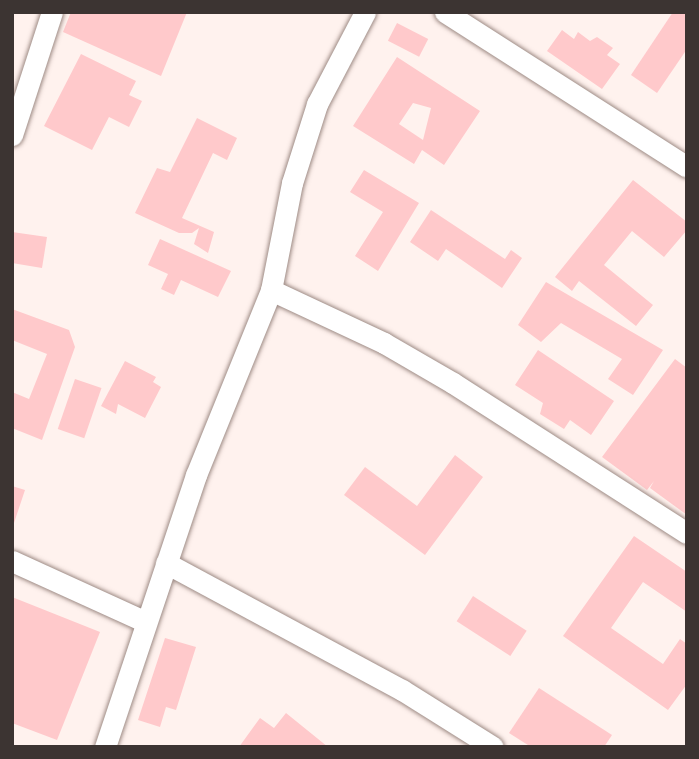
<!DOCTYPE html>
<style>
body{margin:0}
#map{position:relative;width:699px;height:759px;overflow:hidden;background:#fff2ee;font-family:Merriweather,serif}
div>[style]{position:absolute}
.building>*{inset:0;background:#ffc9cb;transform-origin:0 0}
.roads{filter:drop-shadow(0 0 2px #9e8b85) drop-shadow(0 0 2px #9e8b85)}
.minor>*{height:21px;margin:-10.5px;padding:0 10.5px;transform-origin:10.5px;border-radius:10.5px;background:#fff}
span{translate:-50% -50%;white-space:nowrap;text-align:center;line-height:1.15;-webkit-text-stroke:6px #fff2ee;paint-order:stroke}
.frame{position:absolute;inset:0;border:14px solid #3c3432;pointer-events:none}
</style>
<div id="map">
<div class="building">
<div style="clip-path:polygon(71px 12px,187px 12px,161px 76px,63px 32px)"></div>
<div style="clip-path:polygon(673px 12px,687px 12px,687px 49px,657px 93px,631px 75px)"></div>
<div style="left:397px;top:23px;width:35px;height:20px;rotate:27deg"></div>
<div style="clip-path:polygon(562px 30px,574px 39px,578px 32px,590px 41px,597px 37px,613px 48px,607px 55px,620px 64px,602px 89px,547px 51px)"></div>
<div style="clip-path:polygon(81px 54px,136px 81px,129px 95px,142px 101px,129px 127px,109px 117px,92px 150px,44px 126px)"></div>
<div style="clip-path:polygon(evenodd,397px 57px,480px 111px,444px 165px,422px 150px,414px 164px,353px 126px,397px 57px,413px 103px,431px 108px,423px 140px,399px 124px,413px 103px)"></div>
<div style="clip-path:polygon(197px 118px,237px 138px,227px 160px,213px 153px,182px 218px,214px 232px,208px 253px,194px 244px,199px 228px,192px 233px,179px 233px,135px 213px,157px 168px,170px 172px)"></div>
<div style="clip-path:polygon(364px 170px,419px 203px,378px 271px,355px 256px,383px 212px,350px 192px)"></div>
<div style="clip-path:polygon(633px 180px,687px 222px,687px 230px,664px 257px,632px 231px,604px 265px,653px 305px,636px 326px,579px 281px,572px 291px,555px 277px)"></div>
<div style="clip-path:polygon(431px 210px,505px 259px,511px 250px,522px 258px,502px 288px,446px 249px,438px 261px,410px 242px)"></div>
<div style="clip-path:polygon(12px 232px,47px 237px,42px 268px,12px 263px)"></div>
<div style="clip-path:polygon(160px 239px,231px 271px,218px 297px,181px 280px,174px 295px,161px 289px,168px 274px,148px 265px)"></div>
<div style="clip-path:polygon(546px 282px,663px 350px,633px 395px,608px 379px,622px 359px,561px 323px,541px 342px,518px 325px)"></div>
<div style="clip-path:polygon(12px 309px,69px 330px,75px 347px,42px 440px,12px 428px,12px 392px,29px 399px,47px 354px,12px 340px)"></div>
<div style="clip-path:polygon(538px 350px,614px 401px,591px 435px,570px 420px,564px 429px,540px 414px,543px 403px,515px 385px)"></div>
<div style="clip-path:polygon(675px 359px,687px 368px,687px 515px,650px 488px,654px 481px,647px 490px,602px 457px)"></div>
<div style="clip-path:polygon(125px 361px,156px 377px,153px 382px,161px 387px,145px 418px,118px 404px,116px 414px,101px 406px)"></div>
<div style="left:75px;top:379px;width:28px;height:53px;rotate:19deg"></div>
<div style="clip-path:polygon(455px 455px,483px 477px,425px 555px,344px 495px,365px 467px,417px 506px)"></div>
<div style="clip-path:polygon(12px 486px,25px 490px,13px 526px,12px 526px)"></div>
<div style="clip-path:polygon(634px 536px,687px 572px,687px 612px,643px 582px,611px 628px,663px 664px,680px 639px,687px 644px,687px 684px,668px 710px,563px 636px)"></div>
<div style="left:473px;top:596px;width:64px;height:30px;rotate:33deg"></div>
<div style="clip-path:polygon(12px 597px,100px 632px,57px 740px,12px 723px)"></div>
<div style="clip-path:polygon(165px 638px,196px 647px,176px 710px,166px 707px,160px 727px,138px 720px)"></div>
<div style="clip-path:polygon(539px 688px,612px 735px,604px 747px,531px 747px,509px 733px)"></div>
<div style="clip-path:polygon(286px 713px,328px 747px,239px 747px,260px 718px,274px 728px)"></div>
</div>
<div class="roads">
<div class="minor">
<div style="left:445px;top:12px;width:287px;rotate:32.6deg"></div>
<div style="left:12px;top:135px;width:129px;rotate:-72deg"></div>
<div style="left:271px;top:290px;width:125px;rotate:25.1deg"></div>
<div style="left:384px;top:343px;width:80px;rotate:30.1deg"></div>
<div style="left:453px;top:383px;width:278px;rotate:32.7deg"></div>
<div style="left:12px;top:561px;width:147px;rotate:24.5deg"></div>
<div style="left:166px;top:563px;width:268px;rotate:28.3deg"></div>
<div style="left:402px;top:690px;width:107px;rotate:32.1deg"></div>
<div style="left:105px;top:747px;width:287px;rotate:-71.5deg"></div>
<div style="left:196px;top:475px;width:200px;rotate:-67.9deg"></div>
<div style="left:271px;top:290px;width:109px;rotate:-78.9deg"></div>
<div style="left:292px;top:183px;width:83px;rotate:-72.4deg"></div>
<div style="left:317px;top:104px;width:104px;rotate:-62.4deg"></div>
</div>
</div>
<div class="frame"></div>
</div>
